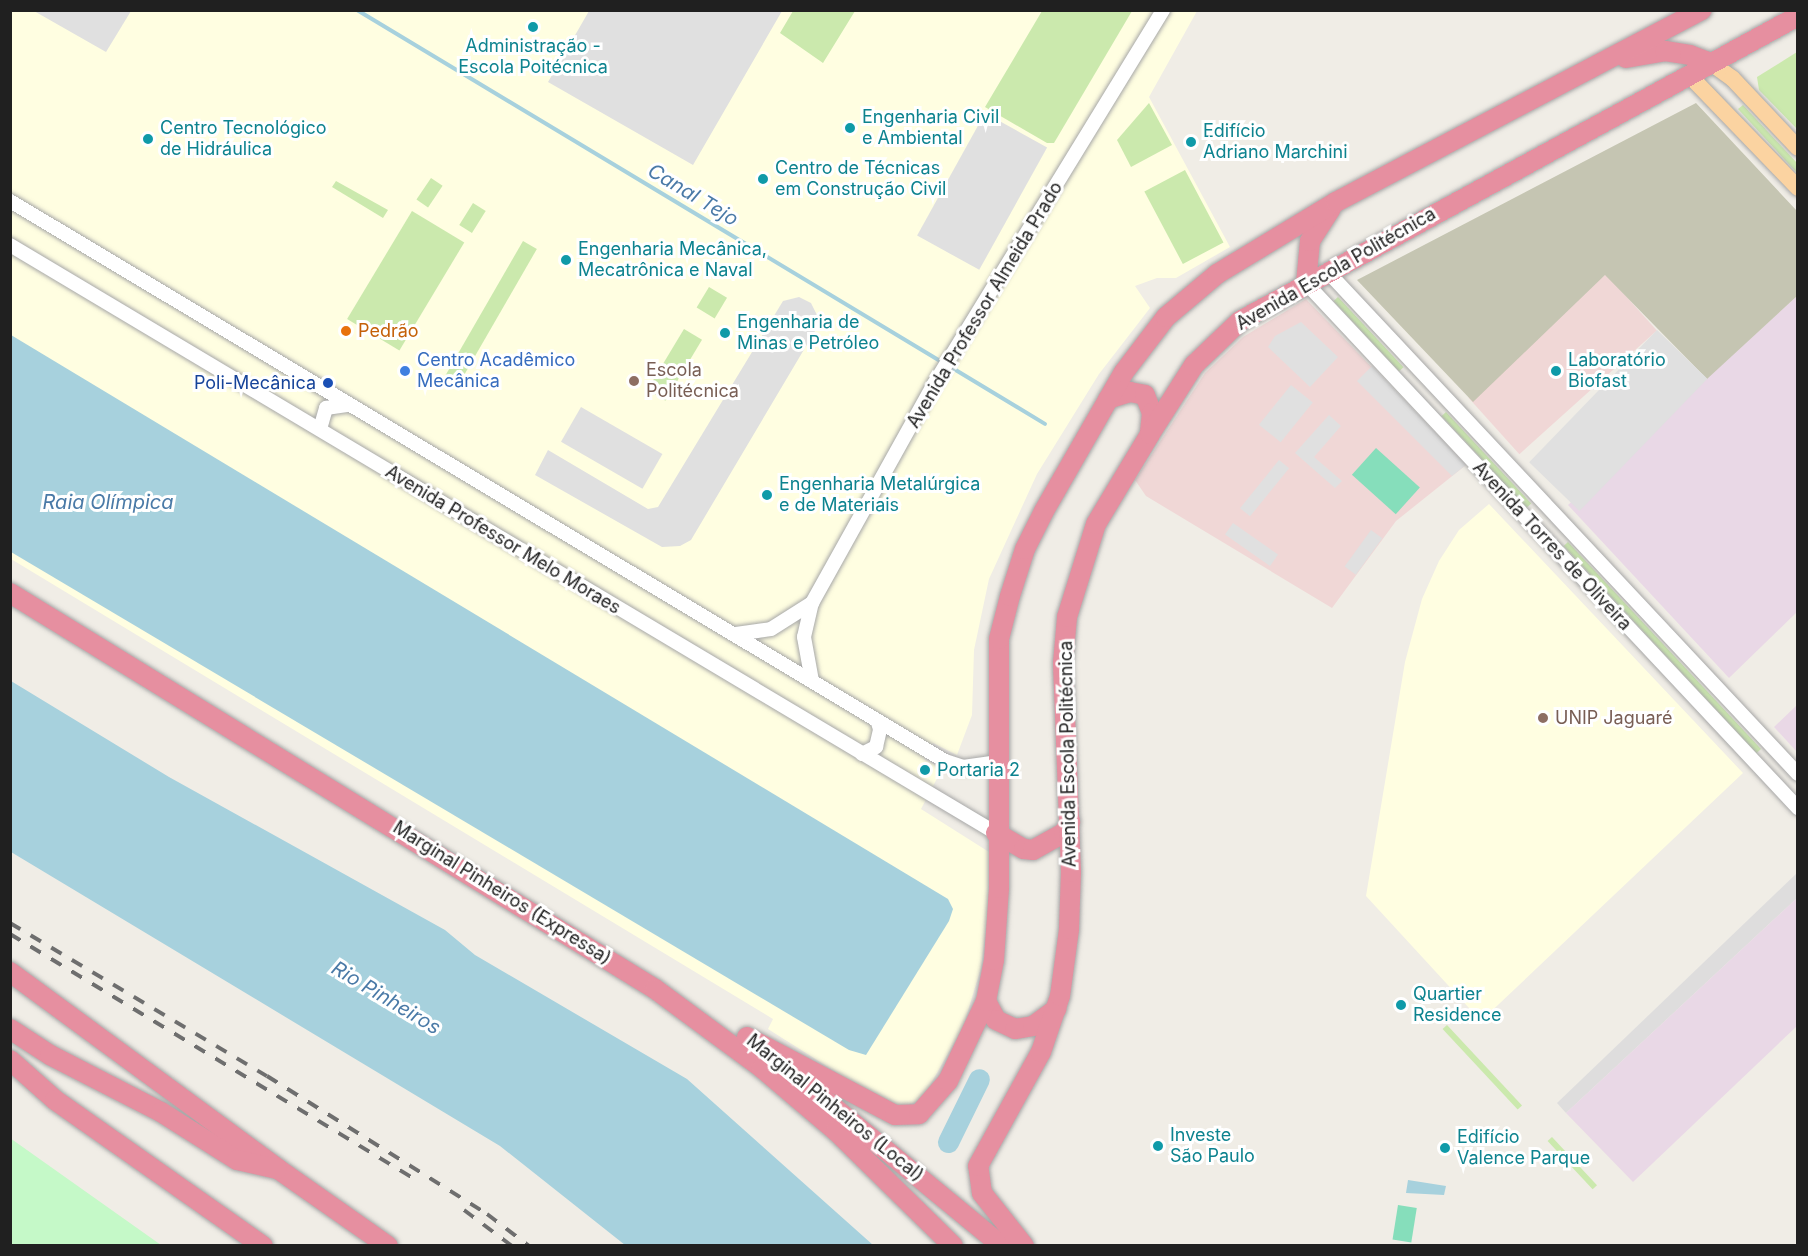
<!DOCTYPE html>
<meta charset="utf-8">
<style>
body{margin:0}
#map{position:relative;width:1808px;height:1256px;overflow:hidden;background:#f0ede6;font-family:Inter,sans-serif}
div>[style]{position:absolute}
.residential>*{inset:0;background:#dedddd}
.commercial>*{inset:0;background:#f0d7d6;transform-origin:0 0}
.industrial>*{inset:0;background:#e9d8e6}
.education>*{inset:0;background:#fffee1}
.construction>*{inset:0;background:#c5c5b2}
.grass>*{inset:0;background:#cbe9ad;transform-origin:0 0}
.park>*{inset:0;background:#c5f9c8}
.pitch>*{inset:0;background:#86debb;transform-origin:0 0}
.parking>*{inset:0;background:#e0e0e0;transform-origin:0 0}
.water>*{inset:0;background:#a7d1dd}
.stream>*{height:4px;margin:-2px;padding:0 2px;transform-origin:2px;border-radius:2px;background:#a7d1dd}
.river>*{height:21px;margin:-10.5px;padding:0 10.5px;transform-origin:10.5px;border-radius:10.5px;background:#a7d1dd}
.roads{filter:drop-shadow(0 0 2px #a7a7a7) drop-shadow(0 0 2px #a7a7a7)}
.minor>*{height:14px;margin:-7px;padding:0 7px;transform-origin:7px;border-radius:7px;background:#fff}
.major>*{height:16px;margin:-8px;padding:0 8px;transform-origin:8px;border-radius:8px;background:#fbd3a1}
.highway>*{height:20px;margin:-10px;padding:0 10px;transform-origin:10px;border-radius:10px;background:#e68fa0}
.rail>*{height:4px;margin-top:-2px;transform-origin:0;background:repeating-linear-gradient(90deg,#6e6e6e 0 12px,transparent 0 24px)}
.dots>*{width:16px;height:16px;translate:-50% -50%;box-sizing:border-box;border:3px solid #fff;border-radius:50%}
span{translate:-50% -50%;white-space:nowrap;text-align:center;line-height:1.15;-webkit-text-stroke:6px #fff;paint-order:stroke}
.culture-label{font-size:18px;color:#0d838f}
.left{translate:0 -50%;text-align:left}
.street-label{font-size:18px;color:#202020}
.food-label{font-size:18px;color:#c56008}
.shop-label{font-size:18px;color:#366cbe}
.education-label{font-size:18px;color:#785e54}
.transit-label{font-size:18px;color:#164399}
.right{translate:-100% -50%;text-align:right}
.water-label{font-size:20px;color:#4a7aa7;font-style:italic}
.frame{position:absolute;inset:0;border:12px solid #202020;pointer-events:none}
</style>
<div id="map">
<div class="residential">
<div style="clip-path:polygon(1797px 873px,1797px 898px,1566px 1113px,1557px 1103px)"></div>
</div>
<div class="commercial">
<div style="left:1606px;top:274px;width:76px;height:185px;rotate:48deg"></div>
<div style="clip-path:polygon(1306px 299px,1466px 465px,1396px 521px,1332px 608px,1146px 496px,1135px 480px,1205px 373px,1243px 337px)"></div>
</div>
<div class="industrial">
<div style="clip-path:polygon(1797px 296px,1797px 612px,1729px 678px,1568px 505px)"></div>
<div style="clip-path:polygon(1797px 705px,1797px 752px,1774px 727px)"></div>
<div style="clip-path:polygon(1797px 898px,1797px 1026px,1633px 1182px,1566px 1113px)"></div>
</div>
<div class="education">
<div style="clip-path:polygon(10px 11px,1197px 11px,1149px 97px,1230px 247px,1176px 278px,1157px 278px,1135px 286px,1150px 308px,1099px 374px,1037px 474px,989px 579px,974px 650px,972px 715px,957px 755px,933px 743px,924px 759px,942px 769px,921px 809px,989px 852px,988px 910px,981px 968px,963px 1027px,921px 1101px,893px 1108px,768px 1029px,773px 1019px,11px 559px)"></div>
<div style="clip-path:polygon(1489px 504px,1743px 773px,1481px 1021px,1366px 896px,1405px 662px,1422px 599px,1439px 561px,1459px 530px)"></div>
</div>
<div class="construction">
<div style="clip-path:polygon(1696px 103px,1797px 211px,1797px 296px,1707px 379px,1605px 275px,1473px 402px,1357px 280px)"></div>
</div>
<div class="grass">
<div style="clip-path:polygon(793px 11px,793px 10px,855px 11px,823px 63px,780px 33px)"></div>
<div style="clip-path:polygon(1042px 11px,1132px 11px,1054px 143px,1047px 143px,985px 107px)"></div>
<div style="clip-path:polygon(1797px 52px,1797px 129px,1759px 90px,1757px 77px)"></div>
<div style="clip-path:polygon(1149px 103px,1172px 145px,1131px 167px,1117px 140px)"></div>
<div style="clip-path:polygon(1743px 105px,1797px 163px,1797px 173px,1738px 109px)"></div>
<div style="left:1185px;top:170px;width:82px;height:46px;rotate:62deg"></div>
<div style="left:431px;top:178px;width:14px;height:26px;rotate:34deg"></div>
<div style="clip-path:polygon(336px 181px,388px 210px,383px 218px,332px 187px)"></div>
<div style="left:473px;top:203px;width:15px;height:26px;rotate:32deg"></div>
<div style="left:412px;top:211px;width:61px;height:126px;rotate:31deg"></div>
<div style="left:523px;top:241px;width:16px;height:157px;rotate:30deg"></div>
<div style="left:709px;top:287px;width:21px;height:24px;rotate:31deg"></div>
<div style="left:1338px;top:297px;width:96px;height:6px;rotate:47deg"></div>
<div style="left:684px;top:329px;width:21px;height:71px;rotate:31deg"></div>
<div style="left:1446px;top:412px;width:125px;height:6px;rotate:47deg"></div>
<div style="left:1568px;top:542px;width:283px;height:6px;rotate:47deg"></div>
<div style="left:1447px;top:1025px;width:110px;height:6px;rotate:47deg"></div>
<div style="left:1552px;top:1137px;width:66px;height:6px;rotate:47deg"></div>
</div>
<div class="park">
<div style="clip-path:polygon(10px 1138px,161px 1245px,162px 1245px,11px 1245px)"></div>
</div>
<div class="pitch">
<div style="left:1376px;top:448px;width:59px;height:36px;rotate:42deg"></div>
<div style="left:1398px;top:1205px;width:19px;height:35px;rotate:9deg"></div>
</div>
<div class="parking">
<div style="clip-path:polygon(34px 11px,131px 11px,106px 52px)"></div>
<div style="clip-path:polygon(589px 11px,589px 10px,782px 11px,693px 165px,548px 82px)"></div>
<div style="left:985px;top:113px;width:71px;height:140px;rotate:29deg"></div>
<div style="clip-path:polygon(799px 297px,811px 303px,818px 317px,815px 331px,691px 540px,680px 546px,662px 547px,535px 475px,548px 450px,648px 509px,658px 507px,783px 301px)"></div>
<div style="clip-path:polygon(1301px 322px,1338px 357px,1310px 387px,1268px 347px,1275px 336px)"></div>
<div style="left:1657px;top:330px;width:70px;height:184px;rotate:44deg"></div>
<div style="clip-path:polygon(1372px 366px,1466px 465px,1452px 476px,1357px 381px)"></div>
<div style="left:1291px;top:385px;width:28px;height:51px;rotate:39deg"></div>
<div style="left:581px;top:407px;width:94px;height:40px;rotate:30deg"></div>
<div style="clip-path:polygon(1329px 415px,1341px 426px,1314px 457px,1342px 481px,1335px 488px,1295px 453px)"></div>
<div style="left:1279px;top:460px;width:13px;height:62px;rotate:39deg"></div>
<div style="left:1233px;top:523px;width:55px;height:14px;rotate:35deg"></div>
<div style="left:1371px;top:530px;width:14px;height:45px;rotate:36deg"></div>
</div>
<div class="water">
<div style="clip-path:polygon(11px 335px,948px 899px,953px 909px,949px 921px,866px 1055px,849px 1050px,11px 552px)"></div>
<div style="clip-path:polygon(11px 681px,169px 777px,445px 930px,475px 955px,687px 1079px,873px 1245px,625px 1245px,500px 1146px,11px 852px)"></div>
<div style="clip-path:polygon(1408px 1180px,1446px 1186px,1444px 1195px,1406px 1193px)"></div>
</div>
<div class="stream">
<div style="left:357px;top:10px;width:683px;rotate:31.04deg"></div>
<div style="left:949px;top:366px;width:112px;rotate:31.1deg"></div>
</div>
<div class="river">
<div style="left:948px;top:1142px;width:70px;rotate:-63.8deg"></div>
</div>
<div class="roads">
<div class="minor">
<div style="left:10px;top:201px;width:1090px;rotate:30.92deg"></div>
<div style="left:945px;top:761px;width:19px;rotate:18deg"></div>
<div style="left:963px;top:767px;width:34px;rotate:-8deg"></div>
<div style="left:10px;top:245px;width:1148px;rotate:30.81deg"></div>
<div style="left:1327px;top:271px;width:689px;rotate:46.88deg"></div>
<div style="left:1306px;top:283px;width:720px;rotate:46.86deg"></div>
<div style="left:320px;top:429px;width:22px;rotate:-74deg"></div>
<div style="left:326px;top:408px;width:21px;rotate:-8deg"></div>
<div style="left:736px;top:634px;width:35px;rotate:-8deg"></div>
<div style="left:771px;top:629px;width:49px;rotate:-32.4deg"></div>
<div style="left:812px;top:681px;width:45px;rotate:-100.3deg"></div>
<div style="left:804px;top:637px;width:35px;rotate:-77deg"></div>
<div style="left:812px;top:603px;width:251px;rotate:-60.9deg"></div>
<div style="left:934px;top:384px;width:439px;rotate:-58.5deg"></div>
<div style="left:862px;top:754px;width:16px;rotate:-27deg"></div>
<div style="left:876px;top:747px;width:18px;rotate:-77deg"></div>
<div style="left:880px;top:729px;width:9px;rotate:-108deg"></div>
</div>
<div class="major">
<div style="left:1711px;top:63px;width:26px;rotate:36deg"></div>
<div style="left:1732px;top:78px;width:96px;rotate:46.7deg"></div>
<div style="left:1689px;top:75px;width:157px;rotate:46deg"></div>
</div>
<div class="highway">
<div style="left:1626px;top:58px;width:40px;rotate:-10deg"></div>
<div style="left:1665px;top:51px;width:25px;rotate:9deg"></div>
<div style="left:1690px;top:55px;width:22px;rotate:21deg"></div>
<div style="left:1306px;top:283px;width:42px;rotate:-84.6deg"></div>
<div style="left:1310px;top:241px;width:38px;rotate:-57deg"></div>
<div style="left:1108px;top:399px;width:23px;rotate:-18deg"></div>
<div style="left:1130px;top:392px;width:15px;rotate:11deg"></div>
<div style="left:1145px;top:395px;width:19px;rotate:69deg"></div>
<div style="left:1152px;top:413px;width:18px;rotate:96deg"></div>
<div style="left:10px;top:593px;width:757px;rotate:31.55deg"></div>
<div style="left:655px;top:989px;width:133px;rotate:36.4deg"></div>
<div style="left:762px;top:1068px;width:97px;rotate:40.4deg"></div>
<div style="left:836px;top:1131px;width:164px;rotate:44.5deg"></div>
<div style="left:996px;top:833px;width:32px;rotate:30deg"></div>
<div style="left:1024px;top:849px;width:9px;rotate:6deg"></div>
<div style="left:1033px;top:850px;width:35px;rotate:-29deg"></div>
<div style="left:1064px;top:833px;width:13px;rotate:-61deg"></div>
<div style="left:10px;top:972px;width:333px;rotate:36.3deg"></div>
<div style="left:278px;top:1169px;width:134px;rotate:35deg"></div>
<div style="left:986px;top:1001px;width:21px;rotate:62deg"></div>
<div style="left:996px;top:1020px;width:21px;rotate:25deg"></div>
<div style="left:1015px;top:1029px;width:18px;rotate:-9deg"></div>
<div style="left:1033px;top:1026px;width:29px;rotate:-36deg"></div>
<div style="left:10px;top:1029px;width:48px;rotate:33deg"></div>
<div style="left:50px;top:1055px;width:125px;rotate:27.2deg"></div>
<div style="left:161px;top:1112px;width:90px;rotate:32.3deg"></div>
<div style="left:237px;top:1160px;width:41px;rotate:12.7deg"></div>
<div style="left:747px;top:1037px;width:167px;rotate:27.8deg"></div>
<div style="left:895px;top:1115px;width:24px;rotate:-2deg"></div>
<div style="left:919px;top:1114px;width:44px;rotate:-48.7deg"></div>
<div style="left:948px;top:1081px;width:89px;rotate:-64.6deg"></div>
<div style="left:986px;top:1001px;width:42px;rotate:-79deg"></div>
<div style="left:994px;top:960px;width:72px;rotate:-86deg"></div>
<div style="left:999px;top:888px;width:249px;rotate:-90deg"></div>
<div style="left:999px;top:639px;width:44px;rotate:-75.7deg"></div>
<div style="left:1010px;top:596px;width:49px;rotate:-72.3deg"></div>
<div style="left:1025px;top:549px;width:42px;rotate:-63.4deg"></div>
<div style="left:1044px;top:511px;width:160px;rotate:-60.1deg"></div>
<div style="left:1124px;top:372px;width:69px;rotate:-52.6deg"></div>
<div style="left:1166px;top:317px;width:67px;rotate:-40.1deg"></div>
<div style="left:1217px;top:274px;width:139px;rotate:-31.2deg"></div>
<div style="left:1336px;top:202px;width:413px;rotate:-27.7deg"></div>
<div style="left:774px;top:1058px;width:296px;rotate:39.5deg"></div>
<div style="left:10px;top:1060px;width:60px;rotate:41.6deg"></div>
<div style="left:55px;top:1100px;width:254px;rotate:35.1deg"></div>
<div style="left:1024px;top:1246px;width:68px;rotate:-128.4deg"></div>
<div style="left:982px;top:1193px;width:27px;rotate:-98deg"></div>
<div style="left:978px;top:1166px;width:130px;rotate:-61.1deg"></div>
<div style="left:1041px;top:1052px;width:59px;rotate:-71.3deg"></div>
<div style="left:1060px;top:996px;width:68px;rotate:-82.3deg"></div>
<div style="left:1069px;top:929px;width:57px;rotate:-88deg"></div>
<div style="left:1071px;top:872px;width:209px;rotate:-92.2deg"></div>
<div style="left:1063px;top:663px;width:46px;rotate:-85deg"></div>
<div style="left:1067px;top:617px;width:97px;rotate:-72.7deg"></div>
<div style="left:1096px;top:524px;width:105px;rotate:-59deg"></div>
<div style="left:1150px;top:434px;width:82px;rotate:-57.5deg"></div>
<div style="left:1194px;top:365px;width:64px;rotate:-43.7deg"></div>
<div style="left:1240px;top:321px;width:636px;rotate:-28.66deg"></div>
</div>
</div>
<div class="rail">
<div style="left:10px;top:923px;width:299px;rotate:30.8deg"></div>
<div style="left:267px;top:1076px;width:260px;rotate:32.1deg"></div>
<div style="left:487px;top:1214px;width:53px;rotate:37.3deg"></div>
<div style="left:10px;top:934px;width:477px;rotate:31.2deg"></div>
<div style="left:464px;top:1210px;width:60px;rotate:36.9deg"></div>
</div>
<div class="dots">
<div style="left:533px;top:27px;background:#0f9aa8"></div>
<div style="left:850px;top:128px;background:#0f9aa8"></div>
<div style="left:148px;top:139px;background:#0f9aa8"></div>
<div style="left:1191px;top:142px;background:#0f9aa8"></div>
<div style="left:763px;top:179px;background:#0f9aa8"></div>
<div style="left:566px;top:260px;background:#0f9aa8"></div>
<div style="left:346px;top:331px;background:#e8710a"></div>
<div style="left:725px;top:333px;background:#0f9aa8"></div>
<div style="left:405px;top:371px;background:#3f7fe0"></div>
<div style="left:1556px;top:371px;background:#0f9aa8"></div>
<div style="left:634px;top:381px;background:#8d6e63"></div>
<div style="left:328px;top:383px;background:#1a4fb4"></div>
<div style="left:767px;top:495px;background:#0f9aa8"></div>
<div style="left:1543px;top:718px;background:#8d6e63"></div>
<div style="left:925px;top:770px;background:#0f9aa8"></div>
<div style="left:1401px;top:1005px;background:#0f9aa8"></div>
<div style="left:1158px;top:1146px;background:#0f9aa8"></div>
<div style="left:1445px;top:1148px;background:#0f9aa8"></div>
</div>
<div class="culture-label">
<span style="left:533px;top:57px">Administração -<br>Escola Poitécnica</span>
<span class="left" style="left:862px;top:128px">Engenharia Civil<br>e Ambiental</span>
<span class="left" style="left:160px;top:139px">Centro Tecnológico<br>de Hidráulica</span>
<span class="left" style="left:1203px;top:142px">Edifício<br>Adriano Marchini</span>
<span class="left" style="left:775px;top:179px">Centro de Técnicas<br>em Construção Civil</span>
<span class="left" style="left:578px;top:260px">Engenharia Mecânica,<br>Mecatrônica e Naval</span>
<span class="left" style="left:737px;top:333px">Engenharia de<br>Minas e Petróleo</span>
<span class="left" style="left:1568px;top:371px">Laboratório<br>Biofast</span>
<span class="left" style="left:779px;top:495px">Engenharia Metalúrgica<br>e de Materiais</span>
<span class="left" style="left:937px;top:770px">Portaria 2</span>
<span class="left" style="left:1413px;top:1005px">Quartier<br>Residence</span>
<span class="left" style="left:1170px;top:1146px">Investe<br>São Paulo</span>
<span class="left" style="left:1457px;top:1148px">Edifício<br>Valence Parque</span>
</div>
<div class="street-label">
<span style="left:1336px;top:269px;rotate:-30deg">Avenida Escola Politécnica</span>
<span style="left:985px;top:305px;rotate:-59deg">Avenida Professor Almeida Prado</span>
<span style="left:503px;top:540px;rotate:31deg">Avenida Professor Melo Moraes</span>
<span style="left:1552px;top:546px;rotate:47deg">Avenida Torres de Oliveira</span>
<span style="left:1068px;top:754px;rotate:-91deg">Avenida Escola Politécnica</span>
<span style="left:502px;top:893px;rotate:32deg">Marginal Pinheiros (Expressa)</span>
<span style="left:835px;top:1108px;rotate:39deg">Marginal Pinheiros (Local)</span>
</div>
<div class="food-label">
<span class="left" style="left:358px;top:331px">Pedrão</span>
</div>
<div class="shop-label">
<span class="left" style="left:417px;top:371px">Centro Acadêmico<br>Mecânica</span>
</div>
<div class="education-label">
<span class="left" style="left:646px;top:381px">Escola<br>Politécnica</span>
<span class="left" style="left:1555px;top:718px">UNIP Jaguaré</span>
</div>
<div class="transit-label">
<span class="right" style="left:316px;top:383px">Poli-Mecânica</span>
</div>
<div class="water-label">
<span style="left:693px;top:195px;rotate:31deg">Canal Tejo</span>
<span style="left:108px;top:502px">Raia Olímpica</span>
<span style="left:386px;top:998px;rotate:31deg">Rio Pinheiros</span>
</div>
<div class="frame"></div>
</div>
